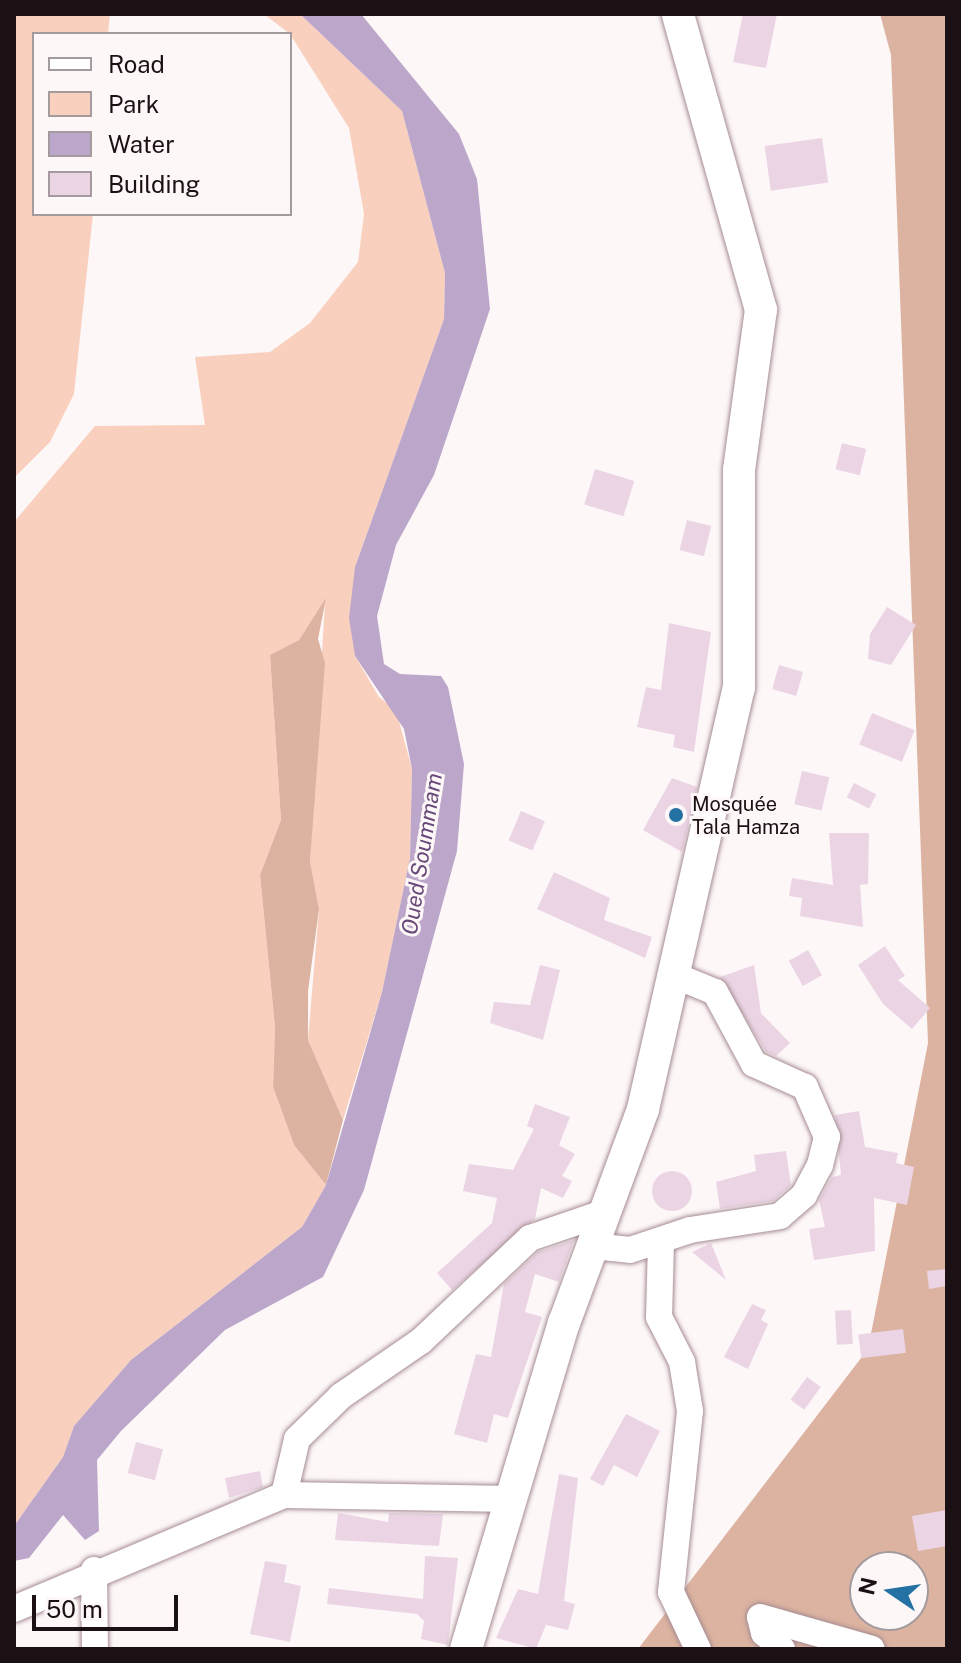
<!DOCTYPE html>
<meta charset="utf-8">
<style>
body{margin:0}
#map{position:relative;width:961px;height:1663px;overflow:hidden;background:#fdf7f8;font-family:"Public Sans",sans-serif}
div>[style]{position:absolute}
.green>*{inset:0;background:#f9d0be}
.forest>*{inset:0;background:#dcb3a0}
.water>*{inset:0;background:#bca7ca}
.building>*{inset:0;background:#ebd5e5;transform-origin:0 0}
.round{border-radius:50%}
.roads{filter:drop-shadow(0 0 2px #a68c93) drop-shadow(0 0 2px #a68c93)}
.minor>*{height:26px;margin:-13px;padding:0 13px;transform-origin:13px;border-radius:13px;background:#fff}
.major>*{height:32px;margin:-16px;padding:0 16px;transform-origin:16px;border-radius:16px;background:#fff}
.dots>*{width:22px;height:22px;translate:-50% -50%;box-sizing:border-box;border:4px solid #fdf7f8;border-radius:50%}
span{translate:-50% -50%;white-space:nowrap;text-align:center;line-height:1.15;-webkit-text-stroke:6px #fdf7f8;paint-order:stroke}
.poi-label{font-size:20px;color:#1b1114}
.left{translate:0 -50%;text-align:left}
.water-label{font-size:22px;color:#68497a;font-style:italic}
.frame{position:absolute;inset:0;border:16px solid #1b1114;pointer-events:none}
.legend{position:absolute;left:32px;top:32px;width:260px;height:184px;box-sizing:border-box;background:#fdf7f8;border:2px solid #a39b9d;margin:0;padding:10px 14px;list-style:none;font-size:24px;color:#1b1114}
.legend li{display:flex;align-items:center;gap:16px;height:40px}
.legend b{width:40px;border:2px solid #a39b9d}
.north{position:absolute;left:849px;top:1551px;width:80px;height:80px;box-sizing:border-box;background:#fdf7f8;border:2px solid #a39b9d;border-radius:50%;rotate:283deg;font-size:22px;font-weight:700;line-height:32px;text-align:center;color:#1b1114}
.north::after{content:'';display:block;margin:auto;width:28px;height:36px;background:#2471a3;clip-path:polygon(50% 0,100% 100%,50% 72%,0 100%)}
.scale{position:absolute;left:32px;top:1595px;width:146px;height:36px;box-sizing:border-box;border:4px solid #1b1114;border-top:0;padding-left:10px;font-size:24px;line-height:28px;white-space:nowrap;color:#1b1114;-webkit-text-stroke:6px #fdf7f8;paint-order:stroke}
</style>
<div id="map">
<div class="green">
<div style="clip-path:polygon(14px 14px,110px 14px,108px 34px,34px 34px,34px 214px,93px 214px,74px 394px,50px 442px,14px 478px)"></div>
<div style="clip-path:polygon(264px 14px,300px 14px,402px 111px,445px 273px,444px 319px,355px 567px,355px 656px,379px 697px,396px 710px,412px 769px,410px 858px,382px 992px,343px 1120px,308px 1040px,319px 909px,310px 861px,325px 601px,299px 640px,270px 655px,281px 820px,260px 875px,275px 1027px,273px 1087px,294px 1145px,326px 1185px,302px 1227px,131px 1360px,74px 1426px,63px 1457px,14px 1526px,14px 522px,95px 426px,205px 425px,195px 357px,270px 352px,310px 323px,358px 262px,364px 214px,349px 128px,290px 34px)"></div>
</div>
<div class="forest">
<div style="clip-path:polygon(evenodd,880px 14px,947px 14px,947px 1649px,638px 1649px,868px 1349px,928px 1043px,891px 55px,880px 14px,865px 1567px,913px 1567px,913px 1615px,865px 1615px,865px 1567px)"></div>
<div style="clip-path:polygon(326px 598px,318px 639px,325px 663px,310px 861px,319px 909px,308px 991px,308px 1040px,343px 1120px,326px 1185px,294px 1145px,273px 1087px,275px 1027px,260px 875px,281px 820px,270px 655px,299px 640px)"></div>
</div>
<div class="water">
<div style="clip-path:polygon(300px 14px,361px 14px,459px 134px,477px 179px,490px 309px,434px 475px,396px 545px,377px 616px,384px 664px,400px 674px,441px 676px,448px 687px,464px 764px,457px 851px,364px 1190px,323px 1277px,225px 1330px,121px 1431px,97px 1460px,99px 1531px,85px 1540px,63px 1515px,29px 1558px,14px 1561px,14px 1526px,63px 1457px,74px 1426px,131px 1360px,302px 1227px,326px 1185px,382px 992px,410px 858px,412px 769px,404px 729px,355px 656px,349px 618px,355px 567px,444px 319px,445px 273px,402px 111px)"></div>
</div>
<div class="building">
<div style="clip-path:polygon(743px 14px,777px 14px,766px 68px,733px 62px)"></div>
<div style="left:822px;top:138px;width:45px;height:58px;rotate:82deg"></div>
<div style="left:842px;top:443px;width:25px;height:27px;rotate:14deg"></div>
<div style="left:595px;top:469px;width:41px;height:37px;rotate:17deg"></div>
<div style="left:687px;top:520px;width:25px;height:31px;rotate:14deg"></div>
<div style="clip-path:polygon(887px 607px,916px 625px,891px 665px,868px 659px,870px 634px)"></div>
<div style="clip-path:polygon(669px 623px,711px 632px,694px 752px,673px 747px,675px 735px,637px 727px,646px 687px,661px 690px)"></div>
<div style="left:779px;top:665px;width:25px;height:25px;rotate:16deg"></div>
<div style="left:872px;top:713px;width:46px;height:34px;rotate:22deg"></div>
<div style="left:802px;top:771px;width:28px;height:34px;rotate:13deg"></div>
<div style="clip-path:polygon(672px 778px,697px 787px,682px 852px,643px 830px)"></div>
<div style="left:854px;top:783px;width:25px;height:16px;rotate:27deg"></div>
<div style="left:521px;top:811px;width:26px;height:32px;rotate:23deg"></div>
<div style="clip-path:polygon(829px 833px,869px 833px,868px 884px,860px 885px,863px 927px,800px 916px,802px 898px,789px 896px,792px 878px,833px 885px)"></div>
<div style="clip-path:polygon(554px 872px,610px 898px,604px 920px,652px 937px,645px 958px,537px 909px)"></div>
<div style="clip-path:polygon(885px 946px,905px 976px,898px 980px,930px 1008px,912px 1029px,883px 1004px,858px 965px)"></div>
<div style="left:808px;top:950px;width:29px;height:22px;rotate:61deg"></div>
<div style="clip-path:polygon(540px 965px,560px 970px,543px 1040px,490px 1023px,494px 1002px,530px 1005px)"></div>
<div style="clip-path:polygon(754px 965px,761px 1013px,790px 1043px,776px 1056px,766px 1052px,720px 977px)"></div>
<div style="clip-path:polygon(535px 1104px,570px 1117px,559px 1145px,575px 1154px,562px 1176px,572px 1181px,563px 1198px,541px 1188px,535px 1219px,452px 1290px,437px 1273px,492px 1223px,497px 1198px,463px 1191px,469px 1164px,513px 1170px,534px 1129px,527px 1126px)"></div>
<div style="clip-path:polygon(859px 1111px,865px 1147px,898px 1153px,896px 1163px,914px 1167px,907px 1205px,874px 1198px,875px 1251px,814px 1260px,809px 1229px,825px 1227px,819px 1200px,832px 1177px,841px 1175px,835px 1115px)"></div>
<div style="clip-path:polygon(786px 1151px,791px 1185px,773px 1201px,720px 1209px,716px 1182px,756px 1171px,754px 1155px)"></div>
<div class="round" style="left:652px;top:1171px;width:40px;height:40px"></div>
<div style="clip-path:polygon(574px 1240px,559px 1282px,535px 1274px,525px 1312px,542px 1317px,508px 1418px,494px 1414px,487px 1443px,454px 1434px,476px 1354px,491px 1357px,504px 1284px,538px 1252px)"></div>
<div style="clip-path:polygon(711px 1243px,726px 1280px,692px 1252px)"></div>
<div style="clip-path:polygon(947px 1269px,947px 1286px,929px 1289px,927px 1271px)"></div>
<div style="clip-path:polygon(752px 1304px,766px 1310px,761px 1320px,768px 1324px,748px 1369px,724px 1357px)"></div>
<div style="left:851px;top:1310px;width:34px;height:16px;rotate:87deg"></div>
<div style="left:903px;top:1329px;width:24px;height:45px;rotate:83deg"></div>
<div style="left:807px;top:1377px;width:17px;height:28px;rotate:36deg"></div>
<div style="clip-path:polygon(626px 1414px,660px 1431px,637px 1477px,614px 1465px,603px 1486px,590px 1479px)"></div>
<div style="left:136px;top:1442px;width:28px;height:32px;rotate:15deg"></div>
<div style="clip-path:polygon(260px 1471px,263px 1487px,229px 1498px,225px 1478px)"></div>
<div style="clip-path:polygon(559px 1474px,578px 1478px,564px 1601px,575px 1604px,568px 1630px,546px 1625px,536px 1649px,496px 1638px,518px 1589px,538px 1594px)"></div>
<div style="clip-path:polygon(947px 1510px,947px 1546px,918px 1551px,912px 1516px)"></div>
<div style="clip-path:polygon(338px 1513px,388px 1522px,389px 1513px,443px 1514px,439px 1546px,335px 1540px)"></div>
<div style="clip-path:polygon(425px 1556px,458px 1558px,448px 1645px,421px 1639px,424px 1621px,417px 1614px,327px 1604px,329px 1588px,423px 1599px)"></div>
<div style="clip-path:polygon(265px 1561px,287px 1565px,284px 1582px,301px 1586px,290px 1642px,250px 1634px)"></div>
</div>
<div class="roads">
<div class="minor">
<div style="left:661px;top:1242px;width:75px;rotate:91.5deg"></div>
<div style="left:659px;top:1317px;width:51px;rotate:62.9deg"></div>
<div style="left:682px;top:1362px;width:50px;rotate:80.7deg"></div>
<div style="left:690px;top:1411px;width:182px;rotate:96deg"></div>
<div style="left:671px;top:1592px;width:63px;rotate:64.7deg"></div>
<div style="left:593px;top:1246px;width:37px;rotate:6deg"></div>
<div style="left:630px;top:1250px;width:63px;rotate:-18.4deg"></div>
<div style="left:690px;top:1230px;width:91px;rotate:-8.8deg"></div>
<div style="left:780px;top:1216px;width:32px;rotate:-41deg"></div>
<div style="left:804px;top:1195px;width:34px;rotate:-62deg"></div>
<div style="left:820px;top:1165px;width:29px;rotate:-76deg"></div>
<div style="left:827px;top:1137px;width:55px;rotate:-113.7deg"></div>
<div style="left:805px;top:1087px;width:56px;rotate:-155.7deg"></div>
<div style="left:754px;top:1064px;width:82px;rotate:-118.4deg"></div>
<div style="left:715px;top:992px;width:42px;rotate:-157.7deg"></div>
<div style="left:284px;top:1495px;width:57px;rotate:-76.9deg"></div>
<div style="left:297px;top:1439px;width:62px;rotate:-44.3deg"></div>
<div style="left:341px;top:1396px;width:97px;rotate:-34.5deg"></div>
<div style="left:421px;top:1341px;width:150px;rotate:-43.4deg"></div>
<div style="left:530px;top:1238px;width:80px;rotate:-18.9deg"></div>
<div style="left:94px;top:1570px;width:79px;rotate:89.3deg"></div>
<div style="left:14px;top:1609px;width:293px;rotate:-22.9deg"></div>
<div style="left:284px;top:1495px;width:229px;rotate:1deg"></div>
<div style="left:782px;top:1649px;width:24px;rotate:-138deg"></div>
<div style="left:764px;top:1633px;width:16px;rotate:-104deg"></div>
<div style="left:760px;top:1617px;width:116px;rotate:15.9deg"></div>
</div>
<div class="major">
<div style="left:466px;top:1649px;width:340px;rotate:-73.3deg"></div>
<div style="left:564px;top:1323px;width:228px;rotate:-69.7deg"></div>
<div style="left:643px;top:1109px;width:432px;rotate:-77.2deg"></div>
<div style="left:739px;top:688px;width:218px;rotate:-90deg"></div>
<div style="left:739px;top:470px;width:162px;rotate:-82.2deg"></div>
<div style="left:761px;top:310px;width:307px;rotate:-105.7deg"></div>
</div>
</div>
<div class="dots">
<div style="left:676px;top:815px;background:#2471a3"></div>
</div>
<div class="poi-label">
<span class="left" style="left:692px;top:816px">Mosquée<br>Tala Hamza</span>
</div>
<div class="water-label">
<span style="left:422px;top:854px;rotate:-81deg">Oued Soummam</span>
</div>
<div class="frame"></div>
<ul class="legend">
<li><b style="height:10px;background:#fff"></b>Road</li>
<li><b style="height:22px;background:#f9d0be"></b>Park</li>
<li><b style="height:22px;background:#bca7ca"></b>Water</li>
<li><b style="height:22px;background:#ebd5e5"></b>Building</li>
</ul>
<div class="north">N</div>
<div class="scale">50 m</div>
</div>
